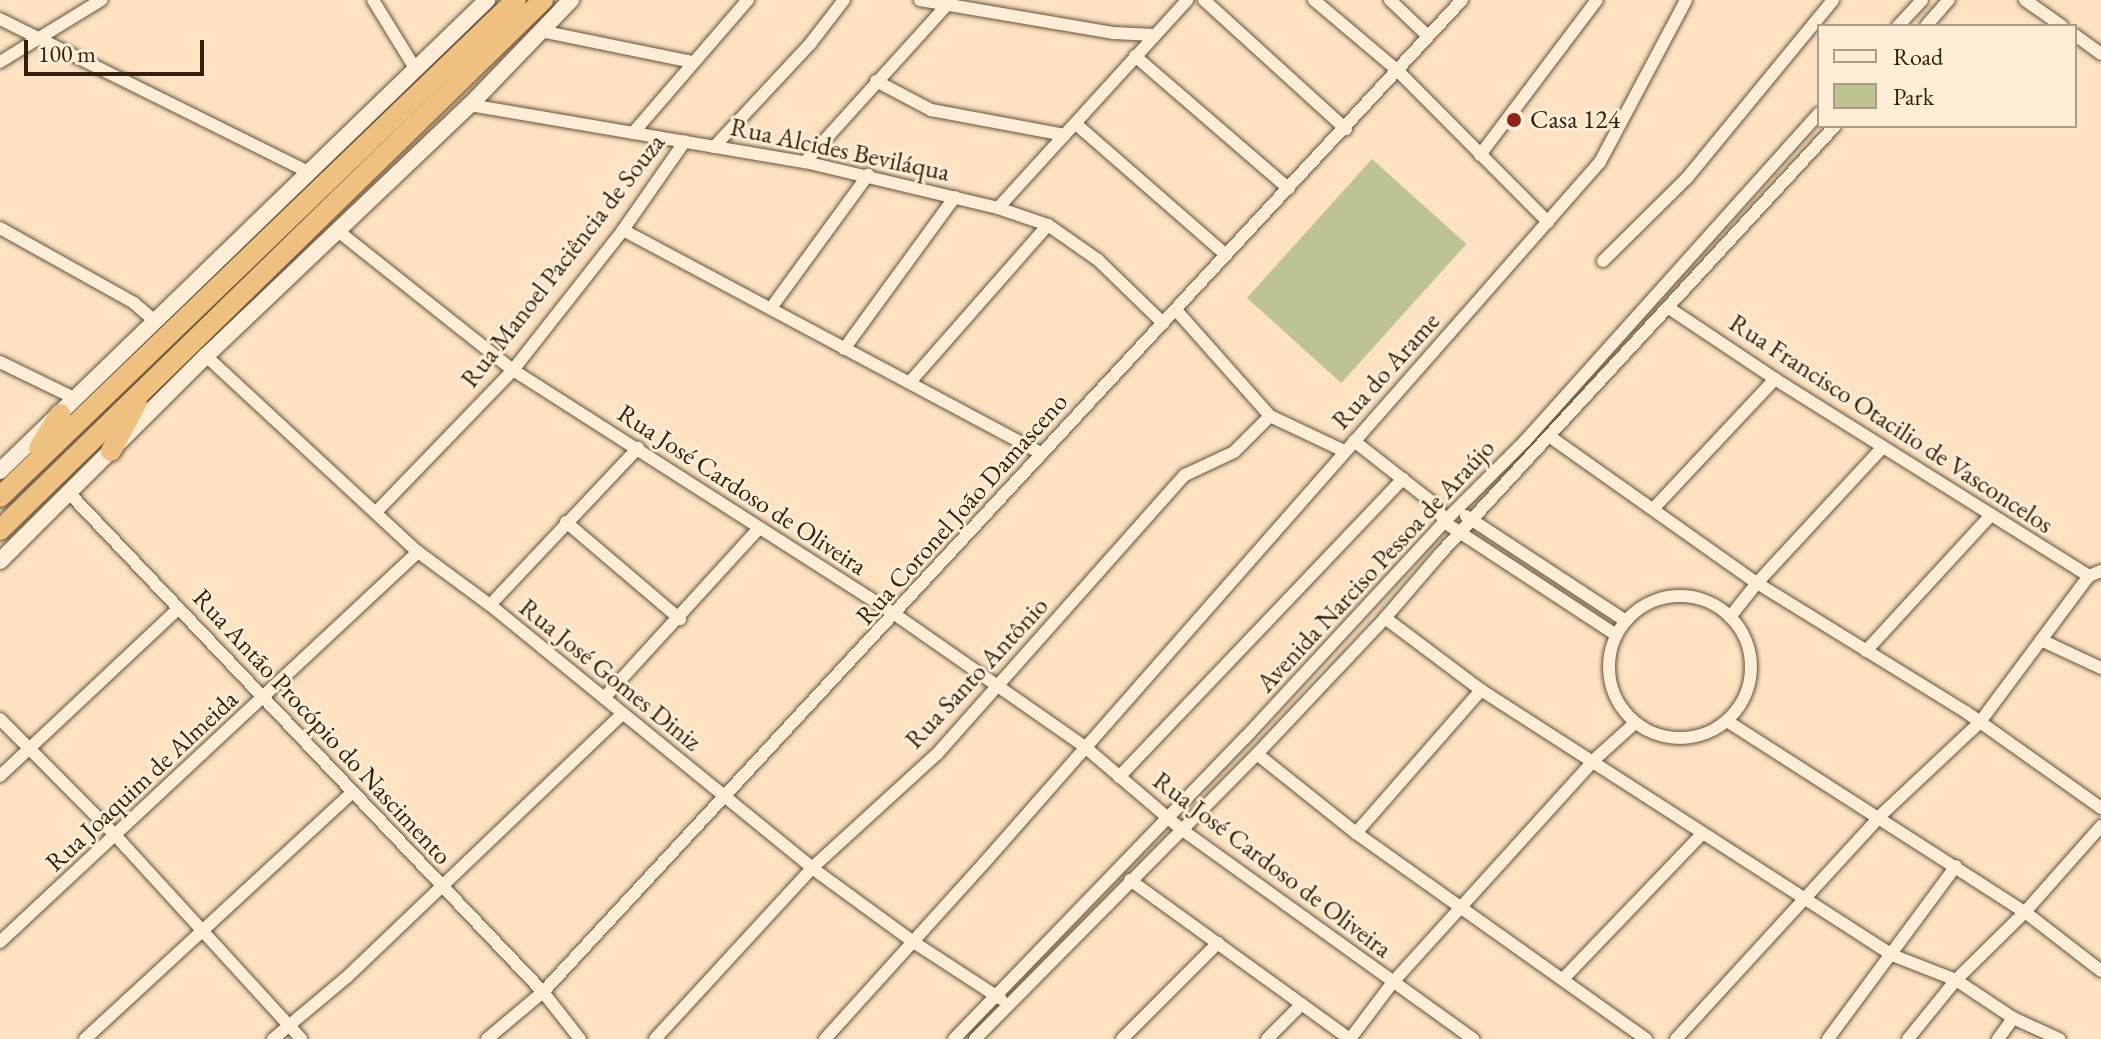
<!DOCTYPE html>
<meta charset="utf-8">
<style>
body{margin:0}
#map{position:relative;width:2101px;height:1039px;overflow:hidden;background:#fce2c0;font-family:"EB Garamond",serif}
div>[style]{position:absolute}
.green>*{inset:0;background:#bdc393;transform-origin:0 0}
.roads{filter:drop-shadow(0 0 2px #65513a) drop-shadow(0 0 2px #65513a)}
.minor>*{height:12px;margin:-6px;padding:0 6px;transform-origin:6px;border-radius:6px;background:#fdecd6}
.minor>.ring{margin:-6px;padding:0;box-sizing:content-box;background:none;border:12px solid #fdecd6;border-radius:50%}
.secondary>*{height:16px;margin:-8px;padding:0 8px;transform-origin:8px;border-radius:8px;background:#fdecd6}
.trunk>*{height:20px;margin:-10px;padding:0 10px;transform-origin:10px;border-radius:10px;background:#eec180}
.dots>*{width:22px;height:22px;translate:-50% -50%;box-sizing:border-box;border:4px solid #fdecd6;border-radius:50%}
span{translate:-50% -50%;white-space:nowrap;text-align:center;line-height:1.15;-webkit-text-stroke:6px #fdecd6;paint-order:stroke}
.poi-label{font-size:26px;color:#33210e}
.left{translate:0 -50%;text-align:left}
.street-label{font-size:26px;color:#33210e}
.legend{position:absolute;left:1817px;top:24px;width:260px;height:104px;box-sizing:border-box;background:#fdecd6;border:2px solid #ac9b86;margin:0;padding:10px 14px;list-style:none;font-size:24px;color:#33210e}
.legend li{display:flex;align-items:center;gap:16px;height:40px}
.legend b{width:40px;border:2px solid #ac9b86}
.scale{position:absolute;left:24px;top:40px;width:180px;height:36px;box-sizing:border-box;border:4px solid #33210e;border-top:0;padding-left:10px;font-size:24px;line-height:28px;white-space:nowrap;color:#33210e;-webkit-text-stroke:6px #fdecd6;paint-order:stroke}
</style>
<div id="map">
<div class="green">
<div style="left:1372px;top:159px;width:127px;height:187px;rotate:42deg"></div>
</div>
<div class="roads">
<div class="minor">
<div style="left:373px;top:0;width:82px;rotate:58.4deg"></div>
<div style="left:920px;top:0;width:197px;rotate:9.7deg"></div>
<div style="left:1114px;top:33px;width:40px;rotate:2.9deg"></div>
<div style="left:1204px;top:0;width:192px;rotate:42.3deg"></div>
<div style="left:1314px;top:0;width:110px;rotate:40.2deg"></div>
<div style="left:1398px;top:71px;width:213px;rotate:45.2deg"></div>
<div style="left:1390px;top:0;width:52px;rotate:43.5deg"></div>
<div style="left:2025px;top:0;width:45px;rotate:35.1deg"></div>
<div style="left:0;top:19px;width:344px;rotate:26.4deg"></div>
<div style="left:1898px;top:26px;width:35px;rotate:-47deg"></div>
<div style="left:1926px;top:26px;width:35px;rotate:-49deg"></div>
<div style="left:541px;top:31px;width:154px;rotate:11.6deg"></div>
<div style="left:2075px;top:35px;width:32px;rotate:36deg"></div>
<div style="left:1135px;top:56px;width:203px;rotate:40.8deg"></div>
<div style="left:0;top:62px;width:119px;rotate:-31.5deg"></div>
<div style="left:876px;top:81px;width:62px;rotate:27.8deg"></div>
<div style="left:931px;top:110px;width:136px;rotate:10.6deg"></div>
<div style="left:470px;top:105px;width:340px;rotate:9.7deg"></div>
<div style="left:805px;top:162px;width:198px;rotate:13.4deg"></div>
<div style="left:998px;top:208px;width:53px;rotate:18.8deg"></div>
<div style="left:1048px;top:225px;width:61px;rotate:35deg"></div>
<div style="left:1098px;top:260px;width:91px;rotate:44.1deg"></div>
<div style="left:1076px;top:124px;width:198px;rotate:41.1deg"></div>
<div style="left:633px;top:133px;width:176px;rotate:-49.2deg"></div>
<div style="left:714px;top:147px;width:141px;rotate:-47deg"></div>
<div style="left:810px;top:44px;width:56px;rotate:-52.3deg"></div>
<div style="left:1480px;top:155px;width:194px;rotate:-53deg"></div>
<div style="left:805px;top:162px;width:213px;rotate:-47.9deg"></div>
<div style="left:998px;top:208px;width:281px;rotate:-47.7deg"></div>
<div style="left:0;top:228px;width:154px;rotate:29.2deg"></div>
<div style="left:134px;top:303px;width:28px;rotate:41deg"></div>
<div style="left:623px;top:230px;width:475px;rotate:28.1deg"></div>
<div style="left:338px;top:231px;width:223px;rotate:38.5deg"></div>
<div style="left:513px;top:370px;width:455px;rotate:32.6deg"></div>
<div style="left:896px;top:615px;width:231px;rotate:34.9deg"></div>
<div style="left:1085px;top:747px;width:126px;rotate:40.5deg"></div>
<div style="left:1181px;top:829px;width:360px;rotate:35.7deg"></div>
<div style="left:1603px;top:261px;width:118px;rotate:-44.7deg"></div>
<div style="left:1687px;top:178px;width:230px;rotate:-50.6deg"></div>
<div style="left:771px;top:308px;width:165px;rotate:-53.9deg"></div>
<div style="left:1669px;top:308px;width:128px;rotate:33.8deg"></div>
<div style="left:1775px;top:379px;width:371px;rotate:32.1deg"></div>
<div style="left:1176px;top:310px;width:142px;rotate:48.4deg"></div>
<div style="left:1270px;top:416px;width:82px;rotate:25.3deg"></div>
<div style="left:844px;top:349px;width:188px;rotate:-53.9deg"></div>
<div style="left:206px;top:356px;width:289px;rotate:42.8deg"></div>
<div style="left:418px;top:552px;width:89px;rotate:36.4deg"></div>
<div style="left:490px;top:605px;width:416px;rotate:39.2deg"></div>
<div style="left:812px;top:868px;width:124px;rotate:36.1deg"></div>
<div style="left:912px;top:941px;width:106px;rotate:33.1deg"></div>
<div style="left:0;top:362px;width:82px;rotate:25.9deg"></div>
<div style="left:910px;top:382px;width:209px;rotate:-48.7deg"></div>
<div style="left:1549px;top:436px;width:255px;rotate:35.3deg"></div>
<div style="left:1757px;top:583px;width:246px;rotate:31.7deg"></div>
<div style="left:1966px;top:712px;width:166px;rotate:35.4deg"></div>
<div style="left:1354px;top:441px;width:105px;rotate:38.1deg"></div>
<div style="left:1437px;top:506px;width:17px;rotate:66deg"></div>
<div style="left:1444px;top:522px;width:206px;rotate:33.3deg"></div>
<div style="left:69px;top:493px;width:688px;rotate:46.47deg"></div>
<div style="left:543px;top:992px;width:60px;rotate:51.8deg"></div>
<div style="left:1654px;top:508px;width:177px;rotate:-46.8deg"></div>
<div style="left:376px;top:512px;width:197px;rotate:-46deg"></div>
<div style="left:513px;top:370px;width:178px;rotate:-51.8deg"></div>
<div style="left:623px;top:230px;width:108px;rotate:-55.1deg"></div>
<div style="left:1466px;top:516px;width:191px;rotate:33.3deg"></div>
<div style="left:566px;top:522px;width:150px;rotate:40.4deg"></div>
<div class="ring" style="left:1609px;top:596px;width:130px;height:130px"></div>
<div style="left:490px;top:605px;width:216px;rotate:-46.7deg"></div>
<div style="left:1730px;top:617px;width:43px;rotate:-51.5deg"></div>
<div style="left:1757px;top:583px;width:185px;rotate:-47.2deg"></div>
<div style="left:1385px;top:618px;width:120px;rotate:36.9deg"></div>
<div style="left:1481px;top:690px;width:489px;rotate:32.8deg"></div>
<div style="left:1892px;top:955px;width:69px;rotate:21.3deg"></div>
<div style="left:1956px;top:980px;width:69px;rotate:33.7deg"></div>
<div style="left:2013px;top:1018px;width:51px;rotate:24.5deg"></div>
<div style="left:2041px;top:640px;width:66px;rotate:25deg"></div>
<div style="left:1866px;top:651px;width:185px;rotate:-47.4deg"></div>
<div style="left:604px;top:698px;width:230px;rotate:-47.6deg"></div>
<div style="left:0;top:719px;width:163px;rotate:45.2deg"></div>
<div style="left:115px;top:835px;width:276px;rotate:47.6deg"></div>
<div style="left:1727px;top:721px;width:354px;rotate:32.7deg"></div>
<div style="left:2025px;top:912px;width:96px;rotate:37.8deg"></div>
<div style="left:1257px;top:754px;width:127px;rotate:38.6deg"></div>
<div style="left:1356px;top:833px;width:356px;rotate:35.4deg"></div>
<div style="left:0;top:776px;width:245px;rotate:-43.2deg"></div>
<div style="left:1119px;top:777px;width:412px;rotate:-46.4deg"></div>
<div style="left:1356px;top:833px;width:190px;rotate:-48.8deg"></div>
<div style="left:1130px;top:880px;width:271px;rotate:35.9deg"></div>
<div style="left:0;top:942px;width:572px;rotate:-43.02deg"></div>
<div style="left:1563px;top:979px;width:202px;rotate:-46.2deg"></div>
<div style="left:85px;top:1039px;width:363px;rotate:-42.7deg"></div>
<div style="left:273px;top:1039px;width:97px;rotate:-40deg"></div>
<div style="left:347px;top:977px;width:381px;rotate:-43.7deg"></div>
<div style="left:487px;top:1039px;width:73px;rotate:-40deg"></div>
<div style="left:543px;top:992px;width:1352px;rotate:-47.19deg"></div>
<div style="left:655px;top:1039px;width:232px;rotate:-47.4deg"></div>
<div style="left:812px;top:868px;width:169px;rotate:-42.4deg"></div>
<div style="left:937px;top:754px;width:373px;rotate:-48.4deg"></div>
<div style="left:1185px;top:475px;width:54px;rotate:-25.1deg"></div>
<div style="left:1234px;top:452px;width:51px;rotate:-45deg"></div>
<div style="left:825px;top:1039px;width:239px;rotate:-47.9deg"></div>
<div style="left:985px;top:862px;width:932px;rotate:-48.7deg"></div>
<div style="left:1600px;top:162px;width:183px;rotate:-62deg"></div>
<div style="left:954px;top:1039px;width:419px;rotate:-46deg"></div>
<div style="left:1245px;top:738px;width:294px;rotate:-47.3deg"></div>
<div style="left:1444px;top:522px;width:115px;rotate:-45deg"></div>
<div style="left:1525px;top:441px;width:440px;rotate:-48.1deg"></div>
<div style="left:975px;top:1039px;width:401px;rotate:-45.3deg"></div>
<div style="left:1257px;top:754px;width:187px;rotate:-46.7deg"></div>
<div style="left:1385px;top:618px;width:84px;rotate:-49.3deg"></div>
<div style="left:1440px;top:554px;width:582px;rotate:-47.3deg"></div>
<div style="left:1122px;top:1039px;width:136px;rotate:-45deg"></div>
<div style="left:1267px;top:1039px;width:49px;rotate:-45deg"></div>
<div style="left:1350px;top:1039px;width:71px;rotate:-53deg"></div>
<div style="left:1393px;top:982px;width:299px;rotate:-47.8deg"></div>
<div style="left:1594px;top:760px;width:55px;rotate:-42.1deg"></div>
<div style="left:1676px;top:1039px;width:302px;rotate:-47.5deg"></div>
<div style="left:1880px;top:816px;width:137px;rotate:-43.2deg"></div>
<div style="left:1980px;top:722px;width:182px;rotate:-53.3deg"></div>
<div style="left:2089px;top:576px;width:13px;rotate:-23deg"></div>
<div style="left:1828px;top:1039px;width:215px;rotate:-53.5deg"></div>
<div style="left:1908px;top:1039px;width:76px;rotate:-50.9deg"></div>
<div style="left:1956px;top:980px;width:97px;rotate:-44.6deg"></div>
<div style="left:2025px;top:912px;width:115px;rotate:-48.5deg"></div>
<div style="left:1998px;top:1039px;width:26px;rotate:-54deg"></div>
</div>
<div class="secondary">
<div style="left:0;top:471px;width:678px;rotate:-44.04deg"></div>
<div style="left:0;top:561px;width:291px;rotate:-44.9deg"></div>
<div style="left:206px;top:356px;width:364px;rotate:-43.6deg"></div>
<div style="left:470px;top:105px;width:146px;rotate:-46.1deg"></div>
</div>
<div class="trunk">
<div style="left:39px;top:448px;width:40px;rotate:-58deg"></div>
<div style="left:111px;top:451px;width:55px;rotate:-62deg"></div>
<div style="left:0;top:497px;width:716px;rotate:-43.93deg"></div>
<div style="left:0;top:530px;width:759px;rotate:-44.31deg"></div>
</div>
</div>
<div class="dots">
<div style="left:1514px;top:120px;background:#8f2418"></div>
</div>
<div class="poi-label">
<span class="left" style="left:1530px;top:120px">Casa 124</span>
</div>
<div class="street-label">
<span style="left:840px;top:150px;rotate:12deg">Rua Alcides Beviláqua</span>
<span style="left:563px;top:261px;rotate:-52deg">Rua Manoel Paciência de Souza</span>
<span style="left:1386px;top:371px;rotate:-48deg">Rua do Arame</span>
<span style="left:1891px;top:424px;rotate:33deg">Rua Francisco Otacilio de Vasconcelos</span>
<span style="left:742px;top:490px;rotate:33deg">Rua José Cardoso de Oliveira</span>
<span style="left:962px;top:509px;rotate:-48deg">Rua Coronel João Damasceno</span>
<span style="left:1376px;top:566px;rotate:-47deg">Avenida Narciso Pessoa de Araújo</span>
<span style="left:977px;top:673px;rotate:-47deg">Rua Santo Antônio</span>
<span style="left:610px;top:675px;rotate:39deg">Rua José Gomes Diniz</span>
<span style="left:322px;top:727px;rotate:47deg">Rua Antão Procópio do Nascimento</span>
<span style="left:142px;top:781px;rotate:-43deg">Rua Joaquim de Almeida</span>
<span style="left:1272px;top:865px;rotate:37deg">Rua José Cardoso de Oliveira</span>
</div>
<ul class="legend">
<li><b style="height:10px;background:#fdecd6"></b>Road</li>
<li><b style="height:22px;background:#bdc393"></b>Park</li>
</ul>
<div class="scale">100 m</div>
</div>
